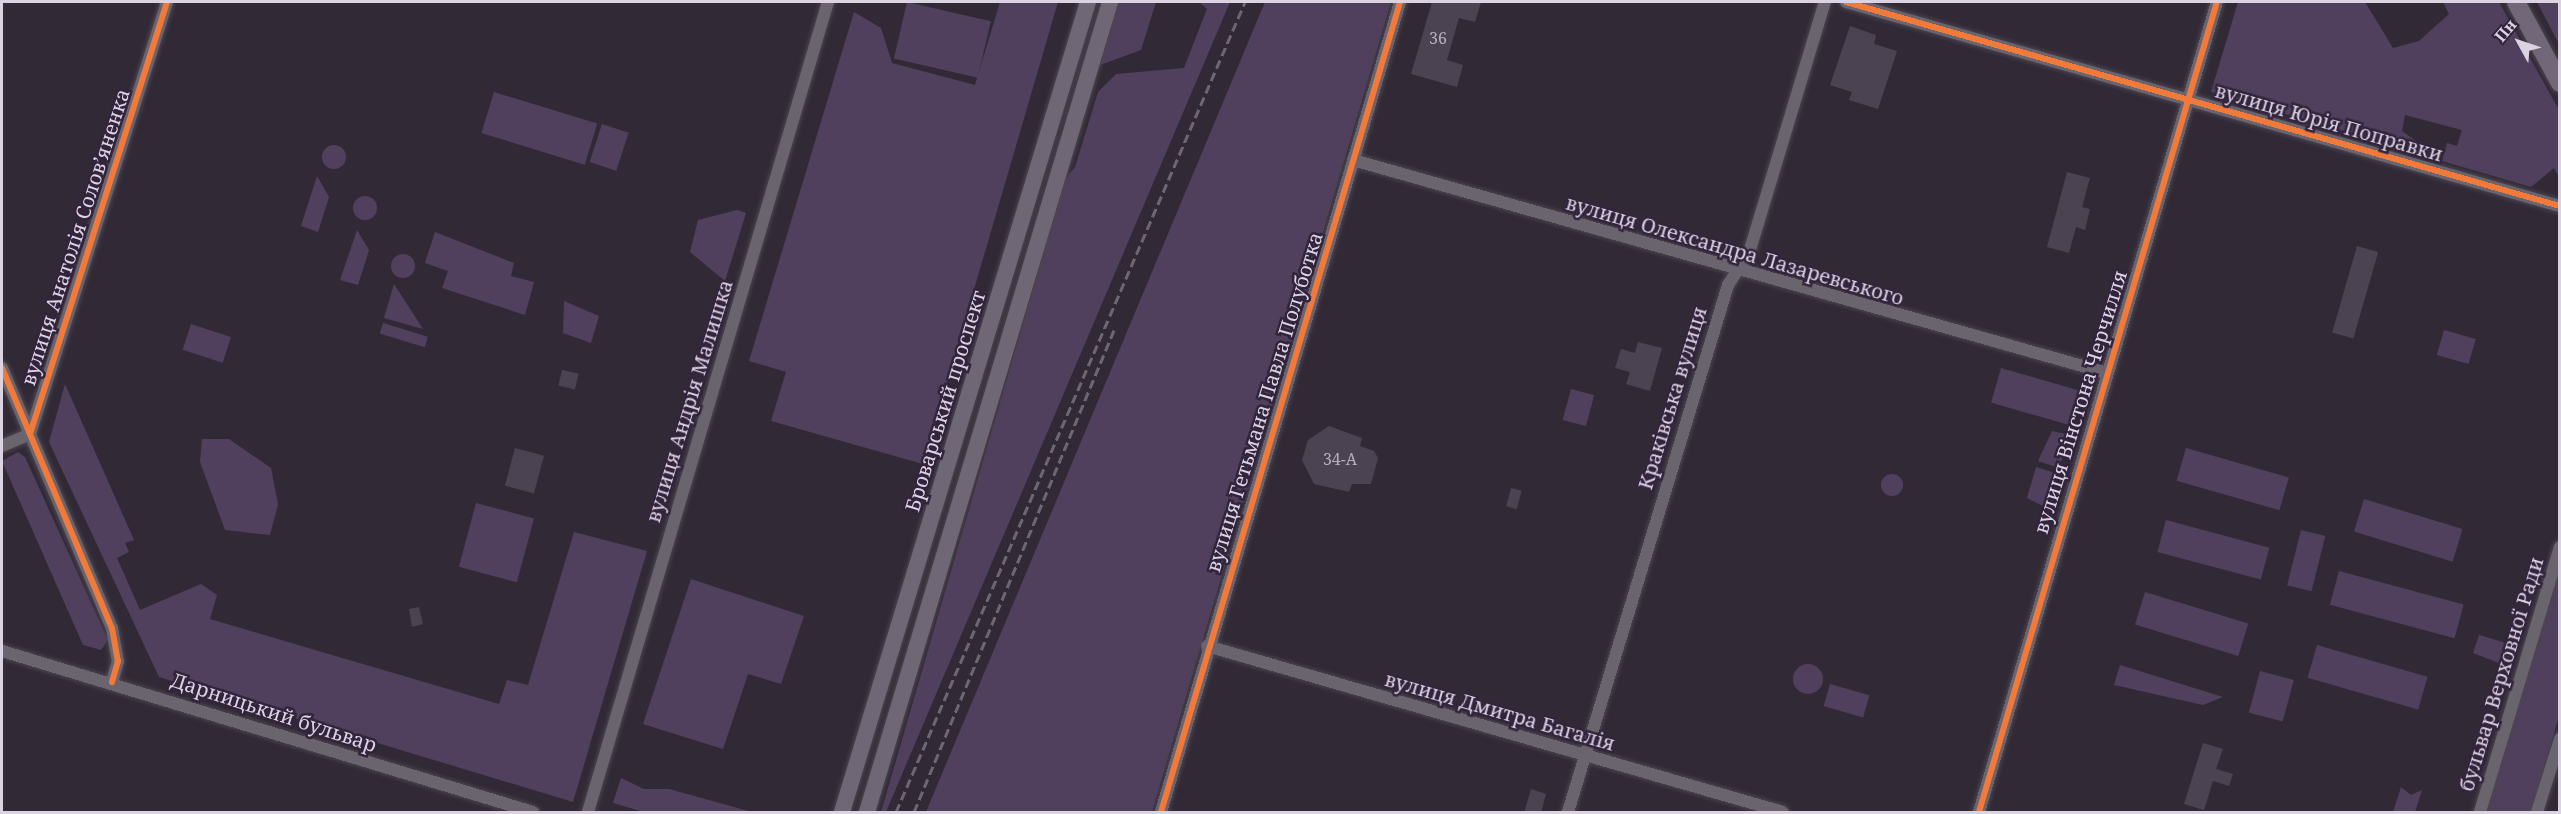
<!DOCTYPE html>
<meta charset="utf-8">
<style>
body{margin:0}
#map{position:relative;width:2561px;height:814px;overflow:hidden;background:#312a36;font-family:"Noto Serif",serif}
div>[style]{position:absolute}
.green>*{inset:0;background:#51405d;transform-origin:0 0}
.round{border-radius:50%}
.building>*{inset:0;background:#4b4352;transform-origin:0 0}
.roads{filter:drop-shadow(0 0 2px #4b4550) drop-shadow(0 0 2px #4b4550)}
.minor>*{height:12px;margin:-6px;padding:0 6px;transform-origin:6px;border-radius:6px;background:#6a646f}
.major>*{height:16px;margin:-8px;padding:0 8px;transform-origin:8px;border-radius:8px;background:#6f6676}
.highway>*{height:18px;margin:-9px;padding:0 9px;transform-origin:9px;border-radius:9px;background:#726779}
.rail>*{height:3px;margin-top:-1.5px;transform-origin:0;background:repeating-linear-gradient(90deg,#6d6772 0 9px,transparent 0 13.5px)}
.cycleway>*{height:6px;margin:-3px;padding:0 3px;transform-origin:3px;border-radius:3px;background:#f17a3a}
span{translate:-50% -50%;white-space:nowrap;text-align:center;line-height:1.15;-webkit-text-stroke:5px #32243c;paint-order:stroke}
.number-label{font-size:16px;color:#b7aebe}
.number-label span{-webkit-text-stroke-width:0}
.street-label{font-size:20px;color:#dbd2e2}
.frame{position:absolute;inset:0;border:3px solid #dbd2e2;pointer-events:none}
.north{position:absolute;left:2489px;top:12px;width:60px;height:60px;-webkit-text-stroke:4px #32243c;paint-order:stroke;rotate:310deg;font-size:16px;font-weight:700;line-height:24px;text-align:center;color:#dbd2e2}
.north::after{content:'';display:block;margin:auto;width:21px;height:27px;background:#dbd2e2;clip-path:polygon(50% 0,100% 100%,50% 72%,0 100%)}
</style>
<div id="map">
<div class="green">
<div style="left:907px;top:2px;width:86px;height:58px;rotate:13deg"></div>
<div style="clip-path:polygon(1000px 2px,1058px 2px,923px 464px,771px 421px,786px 372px,749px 361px,854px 12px,881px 28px,892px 63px,975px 85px)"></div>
<div style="clip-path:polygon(1118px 2px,1156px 2px,1141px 50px,1100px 65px)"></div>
<div style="clip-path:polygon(1199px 2px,1230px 2px,886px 812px,881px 812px,1065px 179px,1075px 167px,1098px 92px,1116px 74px,1184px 68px,1207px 9px)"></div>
<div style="clip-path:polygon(1265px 2px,1391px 2px,1152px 812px,926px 812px)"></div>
<div style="clip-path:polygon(2238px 2px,2365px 2px,2393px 48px,2419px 41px,2449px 14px,2443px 2px,2499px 2px,2559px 110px,2559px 177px,2554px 168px,2531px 187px,2442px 161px,2447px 143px,2457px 146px,2462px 130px,2405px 115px,2402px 131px,2424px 147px,2423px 155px,2211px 92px)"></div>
<div style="clip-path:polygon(2537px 2px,2559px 2px,2559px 44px)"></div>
<div style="left:494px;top:92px;width:108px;height:43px;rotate:17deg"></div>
<div style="left:602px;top:124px;width:28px;height:40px;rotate:18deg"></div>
<div class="round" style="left:322px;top:145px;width:24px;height:24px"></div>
<div style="clip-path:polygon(317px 176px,329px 197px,318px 232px,301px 226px)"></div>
<div class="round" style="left:353px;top:196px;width:24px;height:24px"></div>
<div style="clip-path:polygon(737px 210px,746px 213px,725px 281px,690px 252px,698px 220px)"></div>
<div style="clip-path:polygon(357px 230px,369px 250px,358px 285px,340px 280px)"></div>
<div style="clip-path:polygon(435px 232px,514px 263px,511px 276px,534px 282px,525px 315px,442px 288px,448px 271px,425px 263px)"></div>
<div class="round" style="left:391px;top:254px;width:24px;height:24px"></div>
<div style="clip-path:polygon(394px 284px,423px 329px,384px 318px)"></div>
<div style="clip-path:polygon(564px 301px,599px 316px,591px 343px,563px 333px)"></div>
<div style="left:383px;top:323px;width:47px;height:11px;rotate:17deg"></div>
<div style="left:191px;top:324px;width:42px;height:27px;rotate:18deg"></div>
<div style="left:2444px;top:330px;width:33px;height:26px;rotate:16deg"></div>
<div style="left:2001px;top:368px;width:85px;height:36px;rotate:16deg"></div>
<div style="clip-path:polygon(65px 384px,134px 540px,125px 543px,129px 552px,117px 558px,140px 610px,201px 584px,217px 595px,210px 619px,499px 704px,507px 680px,528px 685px,574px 532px,647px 551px,573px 802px,159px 677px,49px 442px)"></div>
<div style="left:1571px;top:389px;width:24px;height:32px;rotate:15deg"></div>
<div style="clip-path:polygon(2052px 431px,2070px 435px,2059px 468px,2038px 461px)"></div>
<div style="clip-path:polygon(202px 439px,229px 439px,271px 468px,278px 504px,270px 535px,225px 530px,200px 462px)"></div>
<div style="left:2186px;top:448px;width:107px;height:34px;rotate:16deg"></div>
<div style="clip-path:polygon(18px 452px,25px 457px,108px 640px,101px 650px,83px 645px,2px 461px)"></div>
<div style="clip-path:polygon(2036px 467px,2058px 474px,2049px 509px,2027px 498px)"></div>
<div class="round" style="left:1881px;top:474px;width:22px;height:22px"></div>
<div style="left:2364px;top:499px;width:103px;height:34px;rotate:17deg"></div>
<div style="left:476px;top:503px;width:60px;height:66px;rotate:15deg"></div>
<div style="left:2166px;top:520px;width:107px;height:33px;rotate:15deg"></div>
<div style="left:2301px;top:530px;width:25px;height:57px;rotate:14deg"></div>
<div style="clip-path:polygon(2559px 565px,2559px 716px,2531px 812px,2486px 812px)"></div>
<div style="left:2339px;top:571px;width:129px;height:35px;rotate:15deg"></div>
<div style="clip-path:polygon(691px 579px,804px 616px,781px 684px,748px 674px,723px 749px,643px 724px)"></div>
<div style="left:2145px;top:592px;width:108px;height:34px;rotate:17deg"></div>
<div style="clip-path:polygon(2479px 635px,2516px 646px,2501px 696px,2491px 692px,2499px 663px,2473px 653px)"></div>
<div style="left:2317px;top:645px;width:115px;height:34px;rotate:16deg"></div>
<div class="round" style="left:1793px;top:664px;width:30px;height:30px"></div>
<div style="clip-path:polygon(2120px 665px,2223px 697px,2203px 705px,2114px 685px)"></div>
<div style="left:2260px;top:671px;width:35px;height:43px;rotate:15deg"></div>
<div style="left:1830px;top:684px;width:41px;height:23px;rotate:16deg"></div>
<div style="clip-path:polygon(621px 778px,644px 789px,669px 789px,752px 812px,644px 812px,613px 803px)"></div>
<div style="clip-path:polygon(2401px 787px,2411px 795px,2422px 790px,2415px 812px,2393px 812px)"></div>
</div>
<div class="building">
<div style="clip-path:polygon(1432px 2px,1481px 2px,1475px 22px,1459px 18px,1447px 60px,1463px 65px,1457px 87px,1411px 74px)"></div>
<div style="clip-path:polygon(1850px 26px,1876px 35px,1874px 44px,1897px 51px,1878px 109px,1849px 100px,1852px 92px,1830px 85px)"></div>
<div style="clip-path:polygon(2067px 172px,2090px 178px,2082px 207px,2090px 209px,2085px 230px,2076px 227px,2069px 253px,2047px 247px)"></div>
<div style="left:2357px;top:246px;width:22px;height:90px;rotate:16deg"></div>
<div style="clip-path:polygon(1638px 342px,1662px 348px,1650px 391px,1626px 384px,1630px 372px,1615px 368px,1621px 349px,1635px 353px)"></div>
<div style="left:562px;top:370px;width:17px;height:16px;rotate:13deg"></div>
<div style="clip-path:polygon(1329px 426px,1362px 438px,1360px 446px,1374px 451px,1378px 458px,1371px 484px,1352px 484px,1349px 492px,1314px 484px,1302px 460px,1308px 440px)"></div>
<div style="left:515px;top:448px;width:30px;height:39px;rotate:15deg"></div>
<div style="left:1511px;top:488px;width:11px;height:19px;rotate:15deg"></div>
<div style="clip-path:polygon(419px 607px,423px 624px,412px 627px,409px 609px)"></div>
<div style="clip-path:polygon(2203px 743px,2223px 749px,2216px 769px,2233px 774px,2229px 786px,2213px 781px,2204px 810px,2184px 804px)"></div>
<div style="clip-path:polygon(1531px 789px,1546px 794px,1541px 813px,1524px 813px)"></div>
</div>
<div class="roads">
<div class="minor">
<div style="left:1846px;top:2px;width:743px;rotate:15.95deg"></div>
<div style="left:1353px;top:160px;width:784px;rotate:15.77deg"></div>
<div style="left:2px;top:368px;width:282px;rotate:67.1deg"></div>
<div style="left:112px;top:628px;width:34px;rotate:80deg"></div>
<div style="left:118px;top:661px;width:22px;rotate:106deg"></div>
<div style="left:30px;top:434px;width:453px;rotate:-72.4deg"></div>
<div style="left:2px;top:446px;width:30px;rotate:-23deg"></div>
<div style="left:1207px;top:646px;width:599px;rotate:16.08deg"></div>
<div style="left:2px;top:651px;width:555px;rotate:16.87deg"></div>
<div style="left:588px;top:812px;width:845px;rotate:-73.5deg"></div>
<div style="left:1161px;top:812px;width:845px;rotate:-73.56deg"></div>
<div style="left:1568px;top:812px;width:551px;rotate:-73.11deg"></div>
<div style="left:1728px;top:285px;width:38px;rotate:-57deg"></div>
<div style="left:1749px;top:253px;width:262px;rotate:-73.2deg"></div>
<div style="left:1979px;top:812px;width:844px;rotate:-73.63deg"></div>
<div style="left:2480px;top:812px;width:277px;rotate:-73.2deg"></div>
<div style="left:2537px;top:812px;width:77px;rotate:-72.5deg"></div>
</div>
<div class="major">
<div style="left:842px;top:812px;width:847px;rotate:-73.11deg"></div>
<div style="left:867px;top:812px;width:846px;rotate:-73.3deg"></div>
</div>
<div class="highway">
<div style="left:2516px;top:2px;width:92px;rotate:61.5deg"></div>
</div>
</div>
<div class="rail">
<div style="left:896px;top:812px;width:882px;rotate:-66.69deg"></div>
<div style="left:914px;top:812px;width:522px;rotate:-67.46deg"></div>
</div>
<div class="cycleway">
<div style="left:1846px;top:2px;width:743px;rotate:15.95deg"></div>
<div style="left:2px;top:368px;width:282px;rotate:67.1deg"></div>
<div style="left:112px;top:628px;width:34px;rotate:80deg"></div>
<div style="left:118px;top:661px;width:22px;rotate:106deg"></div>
<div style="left:30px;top:434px;width:453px;rotate:-72.4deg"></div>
<div style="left:1161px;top:812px;width:845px;rotate:-73.56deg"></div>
<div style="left:1979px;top:812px;width:844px;rotate:-73.63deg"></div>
</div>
<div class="number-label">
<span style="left:1438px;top:38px">36</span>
<span style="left:1340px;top:459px">34-А</span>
</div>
<div class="street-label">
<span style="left:2329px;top:122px;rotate:16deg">вулиця Юрія Поправки</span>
<span style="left:75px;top:237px;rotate:-72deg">вулиця Анатолія Соловʼяненка</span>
<span style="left:1735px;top:250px;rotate:16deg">вулиця Олександра Лазаревського</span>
<span style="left:1672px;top:398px;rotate:-73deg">Краківська вулиця</span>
<span style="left:689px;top:401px;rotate:-73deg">вулиця Андрія Малишка</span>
<span style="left:945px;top:401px;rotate:-73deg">Броварський проспект</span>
<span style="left:1264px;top:402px;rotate:-73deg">вулиця Гетьмана Павла Полуботка</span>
<span style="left:2080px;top:402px;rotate:-73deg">вулиця Вінстона Черчилля</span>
<span style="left:2501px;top:674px;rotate:-73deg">бульвар Верховної Ради</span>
<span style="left:1500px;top:711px;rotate:16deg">вулиця Дмитра Багалія</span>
<span style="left:274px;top:712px;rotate:18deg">Дарницький бульвар</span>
</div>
<div class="frame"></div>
<div class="north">Пн</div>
</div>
